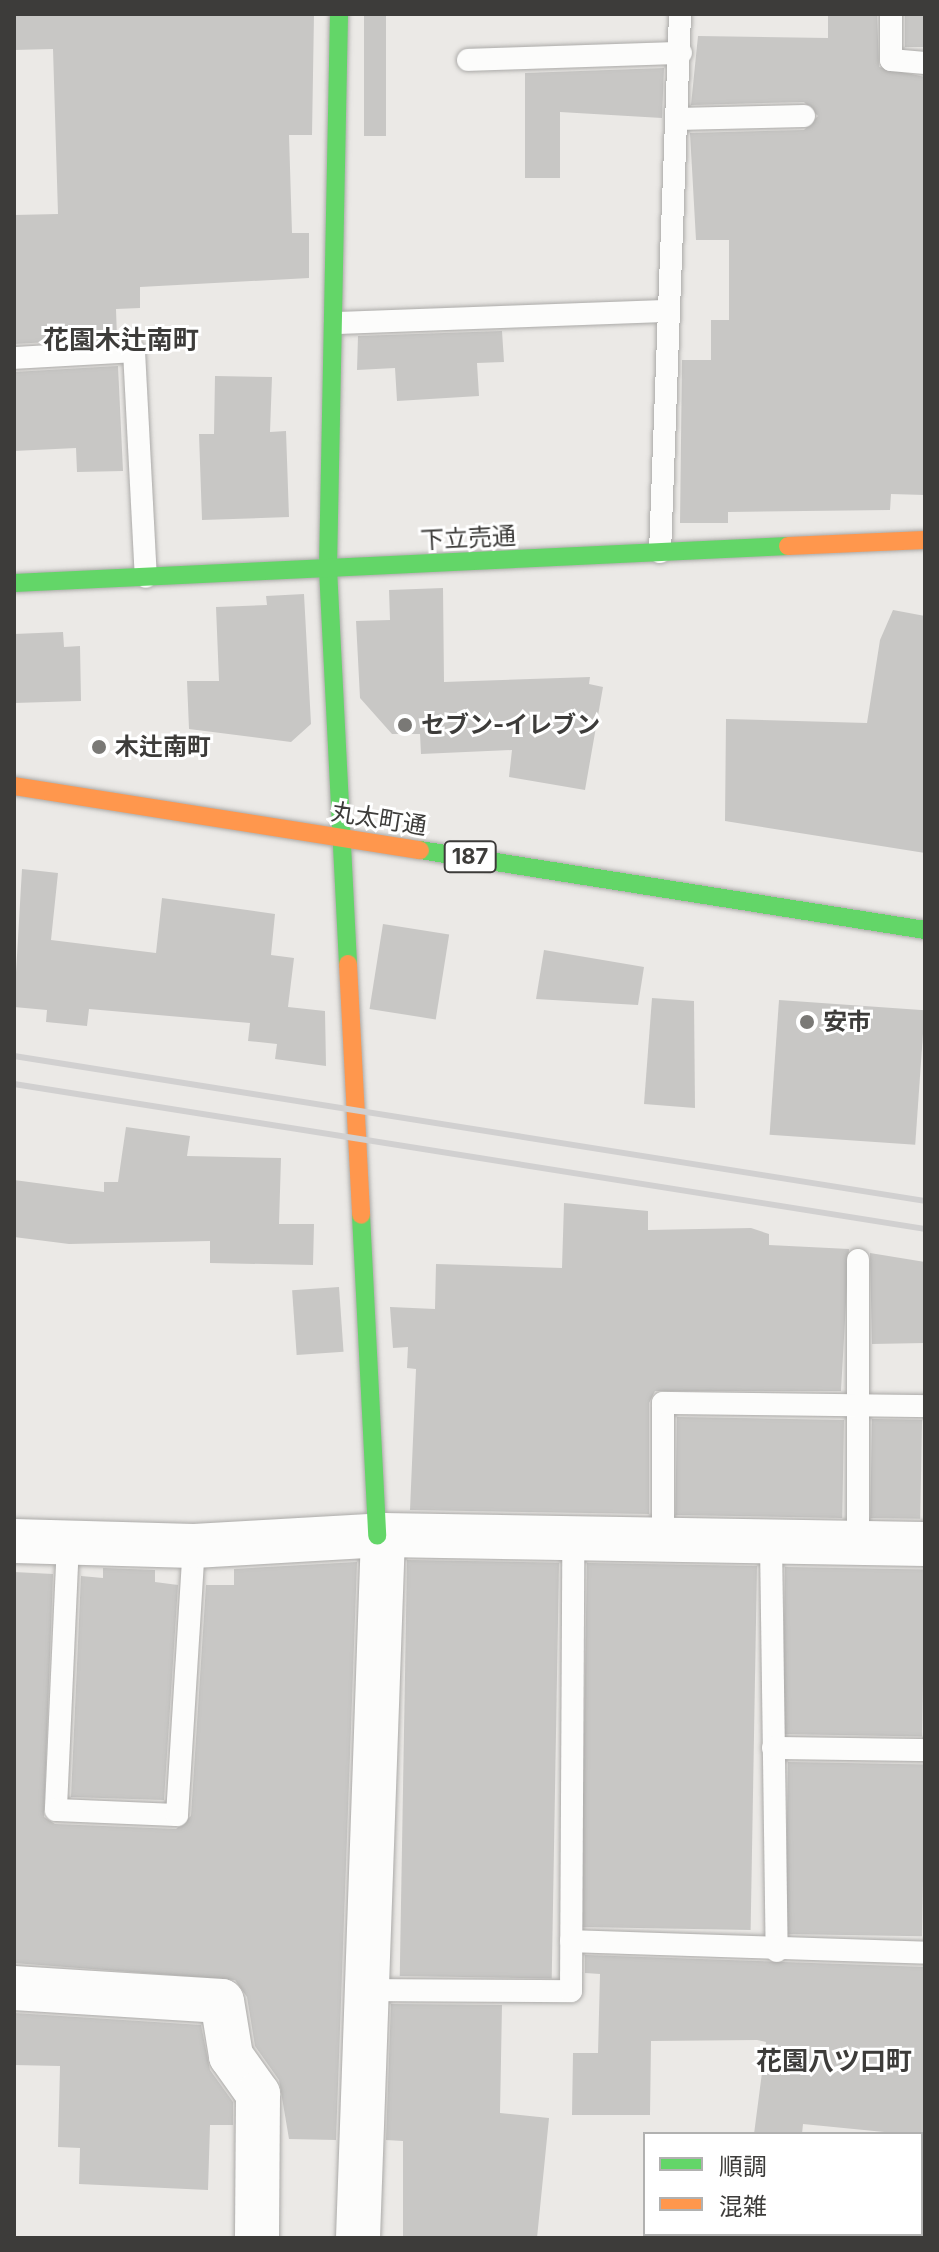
<!DOCTYPE html>
<meta charset="utf-8">
<style>
body{margin:0}
#map{position:relative;width:939px;height:2252px;overflow:hidden;background:#ebe9e6;font-family:Inter,"Noto Sans JP",sans-serif}
div>[style]{position:absolute}
.building>*{inset:0;background:#c8c7c5;transform-origin:0 0}
.roads{filter:drop-shadow(0 0 2px #abaaa8) drop-shadow(0 0 2px #abaaa8)}
.lane>*{height:22px;margin:-11px;padding:0 11px;transform-origin:11px;border-radius:11px;background:#fcfcfb}
.street>*{height:44px;margin:-22px;padding:0 22px;transform-origin:22px;border-radius:22px;background:#fcfcfb}
.fast>*{height:18px;margin:-9px;padding:0 9px;transform-origin:9px;border-radius:9px;background:#63d668}
.slow>*{height:18px;margin:-9px;padding:0 9px;transform-origin:9px;border-radius:9px;background:#ff974d}
.rail>*{height:6px;margin:-3px;padding:0 3px;transform-origin:3px;border-radius:3px;background:#d1d0d0}
.dots>*{width:22px;height:22px;translate:-50% -50%;box-sizing:border-box;border:4px solid #fff;border-radius:50%}
span{translate:-50% -50%;white-space:nowrap;text-align:center;line-height:1.15;-webkit-text-stroke:6px #fff;paint-order:stroke}
.shield-label span{padding:2px 6px;background:#fff;border:2px solid;border-radius:6px;-webkit-text-stroke-width:0}
.shield-label{font-size:22px;color:#3d3c3a;font-weight:700}
.street-label{font-size:24px;color:#3d3c3a}
.poi-label{font-size:24px;color:#3d3c3a;font-weight:700}
.left{translate:0 -50%;text-align:left}
.neighbourhood-label{font-size:26px;color:#3d3c3a;font-weight:700}
.frame{position:absolute;inset:0;border:16px solid #3d3c3a;pointer-events:none}
.legend{position:absolute;left:643px;top:2132px;width:280px;height:104px;box-sizing:border-box;background:#fff;border:2px solid #b1b1b0;margin:0;padding:10px 14px;list-style:none;font-size:24px;color:#3d3c3a}
.legend li{display:flex;align-items:center;gap:16px;height:40px}
.legend b{width:40px;border:2px solid #b1b1b0}
</style>
<div id="map">
<div class="building">
<div style="clip-path:polygon(14px 14px,314px 14px,312px 135px,289px 135px,292px 233px,309px 233px,309px 278px,140px 287px,140px 308px,116px 309px,117px 338px,14px 344px,14px 215px,58px 214px,53px 49px,14px 50px)"></div>
<div style="left:364px;top:14px;width:22px;height:122px"></div>
<div style="clip-path:polygon(828px 14px,877px 14px,879px 67px,925px 77px,925px 495px,891px 494px,890px 510px,728px 512px,728px 523px,680px 523px,682px 360px,711px 360px,711px 320px,729px 320px,729px 240px,696px 240px,690px 133px,804px 130px,818px 116px,804px 102px,691px 105px,698px 36px,828px 38px)"></div>
<div style="left:905px;top:14px;width:20px;height:33px"></div>
<div style="clip-path:polygon(664px 68px,662px 118px,560px 112px,560px 178px,525px 178px,525px 73px)"></div>
<div style="clip-path:polygon(502px 331px,504px 362px,477px 363px,479px 396px,397px 401px,395px 368px,357px 370px,358px 336px)"></div>
<div style="clip-path:polygon(118px 366px,123px 471px,77px 472px,76px 448px,14px 451px,14px 372px)"></div>
<div style="clip-path:polygon(215px 376px,272px 377px,270px 432px,286px 431px,289px 517px,202px 520px,199px 434px,214px 434px)"></div>
<div style="clip-path:polygon(443px 588px,444px 682px,590px 677px,589px 684px,603px 687px,585px 790px,509px 777px,512px 750px,421px 754px,420px 734px,392px 734px,360px 698px,356px 621px,390px 620px,389px 590px)"></div>
<div style="clip-path:polygon(304px 594px,311px 724px,291px 742px,189px 729px,187px 681px,219px 681px,216px 607px,267px 605px,266px 596px)"></div>
<div style="clip-path:polygon(893px 610px,925px 616px,925px 853px,725px 821px,726px 719px,867px 723px,880px 640px)"></div>
<div style="clip-path:polygon(63px 632px,64px 647px,80px 646px,81px 701px,14px 703px,14px 634px)"></div>
<div style="clip-path:polygon(22px 869px,58px 873px,51px 940px,156px 953px,162px 898px,275px 914px,271px 955px,294px 958px,288px 1007px,325px 1011px,326px 1066px,275px 1059px,277px 1044px,248px 1041px,250px 1023px,89px 1009px,87px 1026px,46px 1022px,47px 1010px,14px 1007px)"></div>
<div style="left:383px;top:924px;width:67px;height:86px;rotate:9deg"></div>
<div style="clip-path:polygon(544px 950px,644px 967px,638px 1005px,536px 999px)"></div>
<div style="clip-path:polygon(652px 998px,694px 1001px,695px 1108px,644px 1104px)"></div>
<div style="left:779px;top:1000px;width:146px;height:135px;rotate:4deg"></div>
<div style="clip-path:polygon(126px 1127px,190px 1136px,187px 1156px,281px 1158px,279px 1224px,314px 1224px,313px 1265px,210px 1263px,210px 1241px,69px 1244px,14px 1237px,14px 1180px,104px 1192px,104px 1182px,118px 1182px)"></div>
<div style="clip-path:polygon(564px 1203px,648px 1211px,648px 1230px,751px 1228px,769px 1234px,769px 1245px,849px 1249px,841px 1391px,655px 1391px,649px 1403px,649px 1514px,410px 1510px,416px 1369px,407px 1368px,408px 1347px,393px 1348px,390px 1307px,435px 1309px,436px 1264px,562px 1268px)"></div>
<div style="clip-path:polygon(870px 1253px,925px 1262px,925px 1343px,872px 1344px)"></div>
<div style="left:339px;top:1287px;width:65px;height:47px;rotate:86deg"></div>
<div style="left:677px;top:1417px;width:167px;height:98px;rotate:1deg"></div>
<div style="left:872px;top:1419px;width:50px;height:99px;rotate:1deg"></div>
<div style="left:407px;top:1560px;width:152px;height:416px;rotate:1deg"></div>
<div style="clip-path:polygon(357px 1562px,336px 2140px,289px 2139px,279px 2080px,255px 2046px,247px 1997px,235px 1980px,14px 1963px,14px 1572px,53px 1574px,44px 1817px,55px 1824px,176px 1829px,191px 1816px,206px 1585px,234px 1585px,234px 1569px)"></div>
<div style="left:587px;top:1563px;width:170px;height:364px;rotate:1deg"></div>
<div style="left:785px;top:1567px;width:140px;height:167px;rotate:1deg"></div>
<div style="clip-path:polygon(103px 1568px,155px 1570px,155px 1582px,178px 1585px,164px 1800px,71px 1797px,81px 1576px,103px 1578px)"></div>
<div style="left:788px;top:1762px;width:137px;height:172px;rotate:1deg"></div>
<div style="clip-path:polygon(585px 1955px,925px 1967px,925px 2136px,803px 2124px,802px 2134px,754px 2134px,766px 2042px,757px 2040px,651px 2041px,650px 2115px,572px 2115px,573px 2053px,598px 2053px,600px 1974px,585px 1973px)"></div>
<div style="clip-path:polygon(391px 2004px,502px 2005px,500px 2113px,549px 2118px,537px 2238px,403px 2238px,403px 2141px,386px 2140px)"></div>
<div style="clip-path:polygon(14px 2013px,201px 2025px,210px 2070px,233px 2102px,233px 2125px,210px 2125px,208px 2190px,79px 2184px,80px 2148px,58px 2147px,60px 2066px,14px 2065px)"></div>
</div>
<div class="roads">
<div class="lane">
<div style="left:891px;top:14px;width:46px;rotate:90deg"></div>
<div style="left:891px;top:60px;width:34px;rotate:5deg"></div>
<div style="left:468px;top:60px;width:213px;rotate:-1.9deg"></div>
<div style="left:677px;top:119px;width:127px;rotate:-1.4deg"></div>
<div style="left:335px;top:323px;width:332px;rotate:-2.1deg"></div>
<div style="left:14px;top:358px;width:120px;rotate:-3.3deg"></div>
<div style="left:134px;top:351px;width:226px;rotate:87deg"></div>
<div style="left:660px;top:552px;width:538px;rotate:-87.87deg"></div>
<div style="left:858px;top:1260px;width:283px;rotate:90deg"></div>
<div style="left:68px;top:1543px;width:267px;rotate:92.6deg"></div>
<div style="left:56px;top:1810px;width:121px;rotate:2.4deg"></div>
<div style="left:177px;top:1815px;width:270px;rotate:-86.4deg"></div>
<div style="left:663px;top:1543px;width:140px;rotate:-90deg"></div>
<div style="left:663px;top:1403px;width:262px;rotate:0.7deg"></div>
<div style="left:771px;top:1543px;width:408px;rotate:89.2deg"></div>
<div style="left:773px;top:1748px;width:152px;rotate:0.8deg"></div>
<div style="left:571px;top:1941px;width:354px;rotate:1.9deg"></div>
<div style="left:367px;top:1990px;width:204px;rotate:0.3deg"></div>
<div style="left:571px;top:1991px;width:451px;rotate:-89.7deg"></div>
</div>
<div class="street">
<div style="left:14px;top:1541px;width:180px;rotate:1.6deg"></div>
<div style="left:194px;top:1546px;width:189px;rotate:-3.3deg"></div>
<div style="left:383px;top:1535px;width:542px;rotate:0.95deg"></div>
<div style="left:14px;top:1988px;width:208px;rotate:3.6deg"></div>
<div style="left:222px;top:2001px;width:56px;rotate:80.7deg"></div>
<div style="left:231px;top:2056px;width:47px;rotate:54.6deg"></div>
<div style="left:258px;top:2094px;width:144px;rotate:90.4deg"></div>
<div style="left:358px;top:2238px;width:703px;rotate:-87.96deg"></div>
</div>
<div class="fast">
<div style="left:339px;top:14px;width:555px;rotate:91.14deg"></div>
<div style="left:328px;top:569px;width:396px;rotate:87.1deg"></div>
<div style="left:14px;top:583px;width:775px;rotate:-2.74deg"></div>
<div style="left:420px;top:850px;width:511px;rotate:9deg"></div>
<div style="left:361px;top:1215px;width:321px;rotate:87.1deg"></div>
</div>
<div class="slow">
<div style="left:788px;top:546px;width:137px;rotate:-2.5deg"></div>
<div style="left:14px;top:786px;width:411px;rotate:9deg"></div>
<div style="left:348px;top:964px;width:251px;rotate:87deg"></div>
</div>
</div>
<div class="rail">
<div style="left:14px;top:1056px;width:922px;rotate:9.04deg"></div>
<div style="left:14px;top:1084px;width:922px;rotate:9.04deg"></div>
</div>
<div class="dots">
<div style="left:405px;top:725px;background:#7a7976"></div>
<div style="left:99px;top:747px;background:#7a7976"></div>
<div style="left:807px;top:1022px;background:#7a7976"></div>
</div>
<div class="shield-label">
<span style="left:470px;top:857px">187</span>
</div>
<div class="street-label">
<span style="left:468px;top:538px;rotate:-3deg">下立売通</span>
<span style="left:379px;top:819px;rotate:9deg">丸太町通</span>
</div>
<div class="poi-label">
<span class="left" style="left:421px;top:725px">セブン-イレブン</span>
<span class="left" style="left:115px;top:747px">木辻南町</span>
<span class="left" style="left:823px;top:1022px">安市</span>
</div>
<div class="neighbourhood-label">
<span style="left:121px;top:340px">花園木辻南町</span>
<span style="left:834px;top:2061px">花園八ツ口町</span>
</div>
<div class="frame"></div>
<ul class="legend">
<li><b style="height:10px;background:#63d668"></b>順調</li>
<li><b style="height:10px;background:#ff974d"></b>混雑</li>
</ul>
</div>
